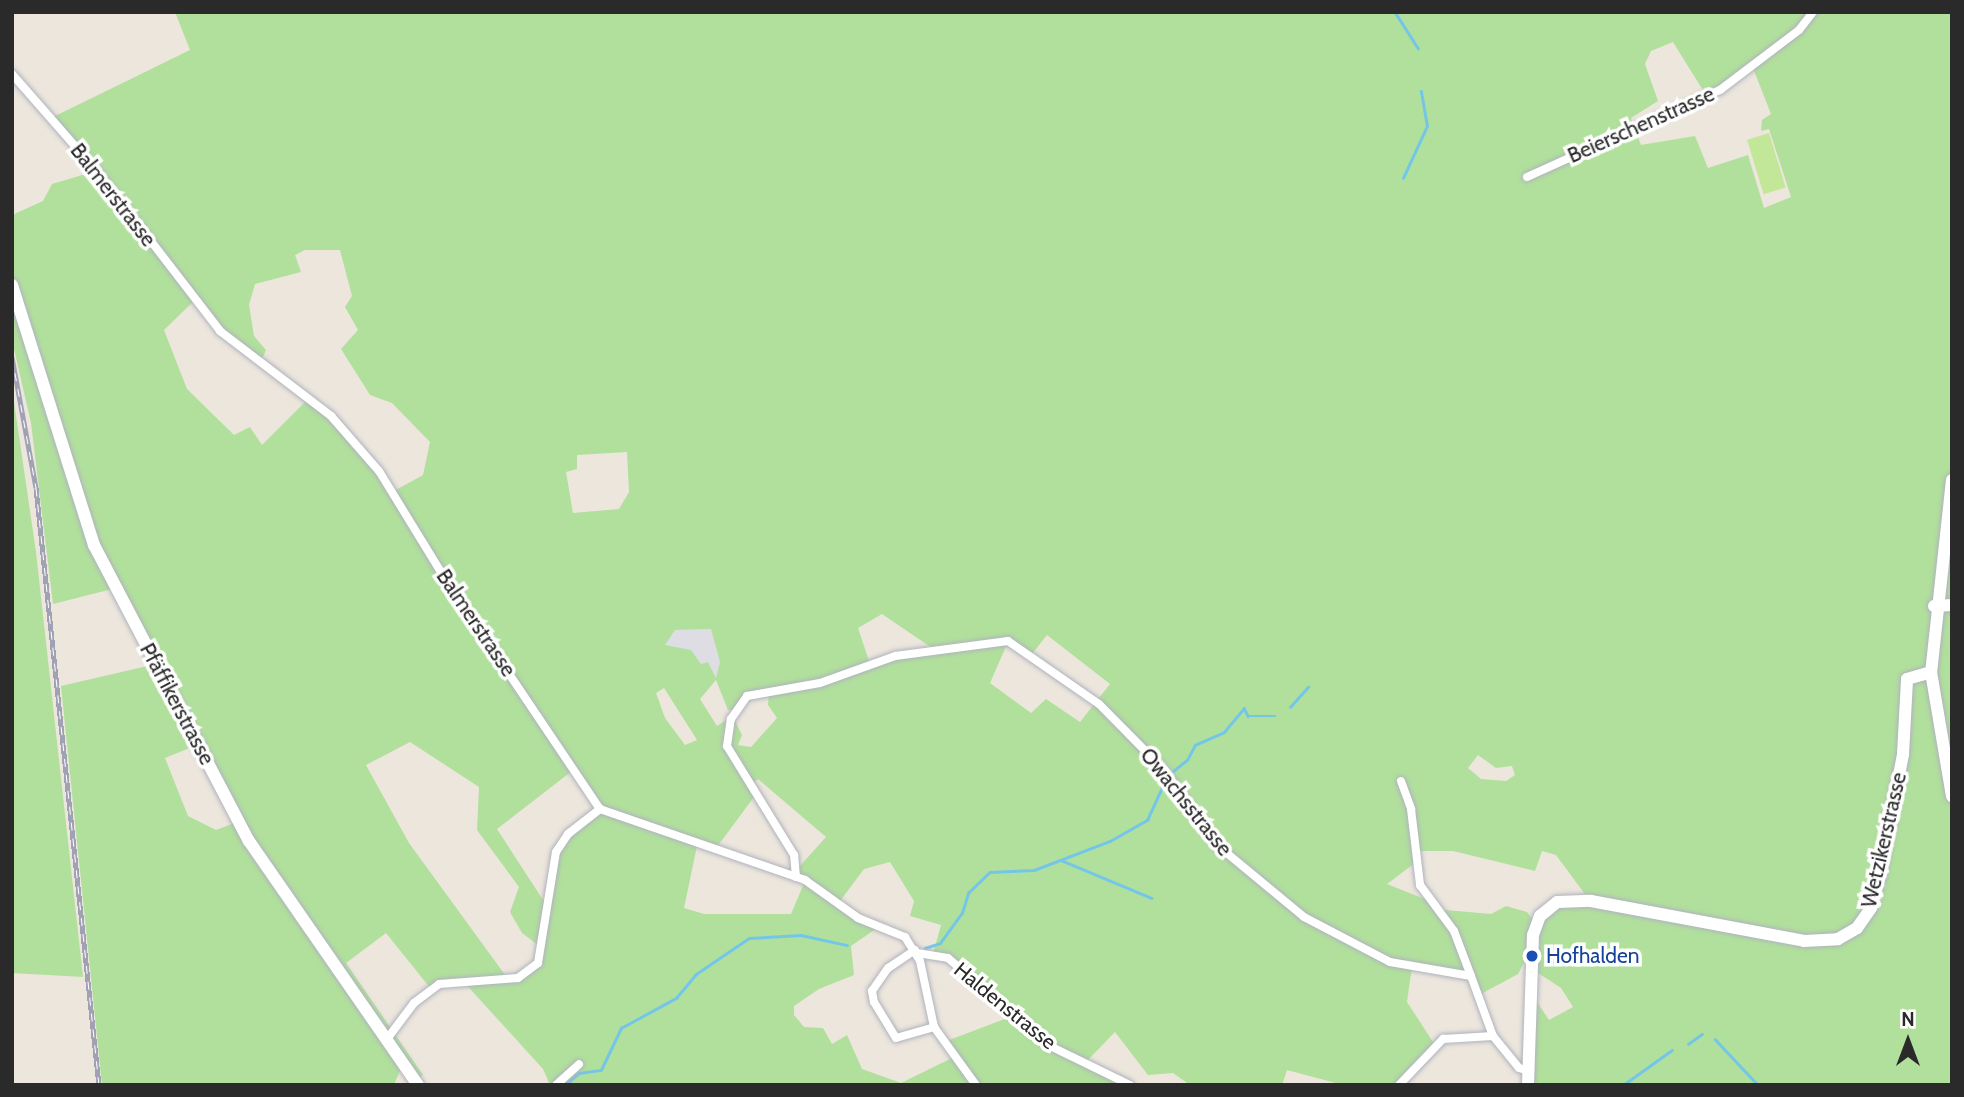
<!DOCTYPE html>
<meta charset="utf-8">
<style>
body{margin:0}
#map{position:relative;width:1964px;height:1097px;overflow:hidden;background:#ece6dd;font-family:Cabin,sans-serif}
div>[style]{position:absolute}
.industrial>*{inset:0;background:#dfdde4}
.green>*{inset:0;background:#b1e09c}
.pitch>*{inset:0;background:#c3e798;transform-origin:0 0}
.stream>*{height:2.5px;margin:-1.25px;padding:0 1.25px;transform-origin:1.25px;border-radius:1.25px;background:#74c6e9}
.roads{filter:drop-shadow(0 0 2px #b0b3bd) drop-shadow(0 0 2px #b0b3bd)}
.street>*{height:8px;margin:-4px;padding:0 4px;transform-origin:4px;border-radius:4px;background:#fff}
.secondary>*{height:12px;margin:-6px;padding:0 6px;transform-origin:6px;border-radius:6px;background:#fff}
.rail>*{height:5px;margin-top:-2.5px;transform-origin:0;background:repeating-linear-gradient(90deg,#fff 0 8px,#a0a2b4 0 16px);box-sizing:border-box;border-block:2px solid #a0a2b4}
.dots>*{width:19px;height:19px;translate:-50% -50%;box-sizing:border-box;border:4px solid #fff;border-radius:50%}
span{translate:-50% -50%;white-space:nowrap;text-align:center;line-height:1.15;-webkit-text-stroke:7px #fff;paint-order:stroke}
.street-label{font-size:21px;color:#2a2a2a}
.transit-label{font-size:21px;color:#164399}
.left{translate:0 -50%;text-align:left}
.frame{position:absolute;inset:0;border:14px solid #2a2a2a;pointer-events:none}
.north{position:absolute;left:1873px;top:1006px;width:70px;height:70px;-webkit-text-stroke:5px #fff;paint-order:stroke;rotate:0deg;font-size:19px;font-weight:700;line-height:28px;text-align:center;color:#2a2a2a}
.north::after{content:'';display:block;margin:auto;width:24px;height:32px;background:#2a2a2a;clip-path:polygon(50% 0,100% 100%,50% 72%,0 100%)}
</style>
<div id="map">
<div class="industrial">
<div style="clip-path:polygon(711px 629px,721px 662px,716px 679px,701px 664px,664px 645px,675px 630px)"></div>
</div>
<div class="green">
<div style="clip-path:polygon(evenodd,175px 12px,1952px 12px,1952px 1085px,1528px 1085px,1531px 993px,1549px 1020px,1573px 1007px,1561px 988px,1532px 969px,1528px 955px,1518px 974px,1481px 994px,1471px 976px,1412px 966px,1407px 1002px,1435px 1045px,1399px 1085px,1343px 1085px,1287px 1070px,1282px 1085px,1190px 1085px,1173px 1073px,1148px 1075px,1115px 1032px,1085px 1063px,1130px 1085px,550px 1085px,543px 1069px,462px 980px,431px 989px,386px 933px,346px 963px,423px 1075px,416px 1081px,403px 1063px,394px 1085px,102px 1085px,61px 686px,156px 664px,116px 588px,53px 604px,31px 423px,12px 340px,12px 215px,43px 201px,52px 184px,96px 171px,51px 118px,190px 50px,175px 12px,1673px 42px,1704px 92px,1720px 90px,1751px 63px,1771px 114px,1762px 120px,1761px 131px,1769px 129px,1791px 197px,1764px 208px,1748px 155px,1708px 168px,1695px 136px,1641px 145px,1631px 118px,1658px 101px,1645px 64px,1651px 51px,1673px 42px,175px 12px,305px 250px,340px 250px,352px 296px,345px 307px,358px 330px,341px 349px,370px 395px,392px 403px,430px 442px,423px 475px,394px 491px,331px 416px,308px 399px,262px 445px,250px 427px,234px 435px,187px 389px,164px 330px,195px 300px,220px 331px,262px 359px,266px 350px,254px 336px,249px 305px,255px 284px,301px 272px,295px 255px,305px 250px,175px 12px,627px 452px,629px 492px,619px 509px,573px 513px,566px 472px,577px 469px,577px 455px,627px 452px,175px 12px,882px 614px,935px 650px,870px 664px,858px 628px,882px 614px,175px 12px,711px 629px,720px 662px,716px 678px,708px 662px,701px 664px,691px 650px,665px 645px,675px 630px,711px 629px,175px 12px,1047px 635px,1110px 684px,1080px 722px,1046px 699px,1031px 713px,990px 683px,1008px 642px,1032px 654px,1047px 635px,175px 12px,716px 680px,728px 710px,736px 710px,751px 692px,769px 689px,768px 705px,777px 718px,751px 747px,738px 745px,742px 735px,735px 721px,729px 718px,717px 726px,700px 699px,716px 680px,175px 12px,664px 688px,697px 740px,685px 745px,665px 718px,656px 693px,664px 688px,175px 12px,410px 742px,479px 787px,477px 830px,519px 887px,510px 912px,522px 933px,542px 948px,530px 972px,508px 979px,409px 843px,366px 765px,410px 742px,175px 12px,197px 745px,237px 822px,216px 830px,188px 816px,165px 758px,197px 745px,175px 12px,1478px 755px,1496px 768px,1512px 766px,1515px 775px,1506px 781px,1481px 779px,1468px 768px,1478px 755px,175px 12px,572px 771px,599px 810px,568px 834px,556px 852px,545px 903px,497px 829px,572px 771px,175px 12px,758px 779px,826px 837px,799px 867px,796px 877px,805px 881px,791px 914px,704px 914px,684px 908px,697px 846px,714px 851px,754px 797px,748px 787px,758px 779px,175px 12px,1414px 851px,1453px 851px,1535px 871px,1542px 851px,1556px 855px,1590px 901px,1549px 907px,1536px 924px,1527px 912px,1506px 906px,1491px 914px,1434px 909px,1427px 900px,1387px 884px,1415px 863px,1414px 851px,175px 12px,890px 862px,914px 901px,910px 916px,941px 925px,933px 954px,959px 967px,1010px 1017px,944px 1042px,954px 1057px,901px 1083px,862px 1069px,847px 1035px,832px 1044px,823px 1028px,804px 1027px,794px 1015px,794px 1006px,819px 989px,854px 975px,851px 946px,880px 926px,837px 905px,864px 869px,890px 862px)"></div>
<div style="clip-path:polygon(12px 388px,36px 552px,83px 977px,12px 973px)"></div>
</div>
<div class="pitch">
<div style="left:1769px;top:133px;width:57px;height:23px;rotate:73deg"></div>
</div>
<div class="stream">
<div style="left:1395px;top:12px;width:43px;rotate:57.4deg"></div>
<div style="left:1403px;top:178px;width:57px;rotate:-65.2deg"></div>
<div style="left:1427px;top:126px;width:35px;rotate:-100deg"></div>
<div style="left:1290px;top:707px;width:27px;rotate:-48deg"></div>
<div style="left:1172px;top:772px;width:19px;rotate:-39deg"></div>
<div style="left:1187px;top:760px;width:17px;rotate:-62deg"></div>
<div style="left:1195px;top:745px;width:32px;rotate:-24deg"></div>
<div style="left:1224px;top:732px;width:31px;rotate:-50deg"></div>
<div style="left:1244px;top:708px;width:9px;rotate:63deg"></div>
<div style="left:1248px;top:716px;width:27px"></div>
<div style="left:1063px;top:861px;width:96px;rotate:22.6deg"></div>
<div style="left:925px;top:948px;width:16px;rotate:-18deg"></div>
<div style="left:940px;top:943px;width:37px;rotate:-54deg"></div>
<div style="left:962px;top:913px;width:21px;rotate:-73deg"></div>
<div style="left:968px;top:893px;width:30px;rotate:-44deg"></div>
<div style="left:990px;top:872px;width:44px;rotate:-2.6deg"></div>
<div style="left:1034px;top:870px;width:81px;rotate:-20.9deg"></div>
<div style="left:1110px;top:841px;width:43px;rotate:-29.6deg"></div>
<div style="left:1147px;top:820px;width:43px;rotate:-65.2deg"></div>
<div style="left:1715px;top:1039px;width:63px;rotate:46.9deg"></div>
<div style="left:1688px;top:1044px;width:17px;rotate:-36deg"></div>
<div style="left:565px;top:1085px;width:18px;rotate:-41deg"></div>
<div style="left:579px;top:1073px;width:22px;rotate:-8deg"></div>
<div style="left:601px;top:1070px;width:47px;rotate:-64.5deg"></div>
<div style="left:621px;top:1028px;width:63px;rotate:-28.6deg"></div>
<div style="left:676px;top:998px;width:31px;rotate:-50deg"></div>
<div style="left:696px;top:974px;width:64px;rotate:-34.2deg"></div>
<div style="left:749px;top:938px;width:52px;rotate:-3.3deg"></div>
<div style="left:801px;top:935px;width:47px;rotate:12.3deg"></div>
<div style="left:1623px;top:1085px;width:60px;rotate:-35.5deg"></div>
</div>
<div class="roads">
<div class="street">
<div style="left:12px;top:74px;width:129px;rotate:48.8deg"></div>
<div style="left:97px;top:171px;width:202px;rotate:52.4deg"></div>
<div style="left:220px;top:331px;width:140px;rotate:37.4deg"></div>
<div style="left:331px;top:416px;width:73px;rotate:48.9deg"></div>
<div style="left:379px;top:471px;width:121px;rotate:58.5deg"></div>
<div style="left:442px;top:574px;width:283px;rotate:56.1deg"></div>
<div style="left:600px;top:809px;width:217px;rotate:19.1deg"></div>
<div style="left:805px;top:880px;width:65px;rotate:35.6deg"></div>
<div style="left:858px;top:918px;width:51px;rotate:22deg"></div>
<div style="left:905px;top:937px;width:28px;rotate:58deg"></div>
<div style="left:920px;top:961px;width:67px;rotate:78deg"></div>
<div style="left:934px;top:1027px;width:72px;rotate:54.1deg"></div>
<div style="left:1527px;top:177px;width:212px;rotate:-24.3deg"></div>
<div style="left:1720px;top:90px;width:99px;rotate:-37.2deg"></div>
<div style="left:1799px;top:30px;width:23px;rotate:-52deg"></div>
<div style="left:1401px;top:781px;width:30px;rotate:70deg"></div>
<div style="left:1411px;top:809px;width:77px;rotate:83.2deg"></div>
<div style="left:1420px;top:885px;width:57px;rotate:53.5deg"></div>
<div style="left:1454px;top:931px;width:48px;rotate:69.3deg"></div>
<div style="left:796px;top:877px;width:22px;rotate:-95deg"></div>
<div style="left:794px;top:855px;width:128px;rotate:-121.6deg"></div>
<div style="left:727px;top:746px;width:27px;rotate:-82deg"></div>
<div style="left:731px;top:719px;width:28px;rotate:-55deg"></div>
<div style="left:747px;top:696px;width:74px;rotate:-10.1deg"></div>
<div style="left:820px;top:683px;width:80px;rotate:-19.8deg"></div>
<div style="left:895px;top:656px;width:114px;rotate:-7.6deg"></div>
<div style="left:1008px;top:641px;width:111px;rotate:34.7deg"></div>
<div style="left:1099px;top:704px;width:94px;rotate:45.4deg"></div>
<div style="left:1165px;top:771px;width:90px;rotate:54.9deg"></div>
<div style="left:1217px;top:845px;width:113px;rotate:39.6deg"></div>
<div style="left:1304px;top:917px;width:97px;rotate:27.6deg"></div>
<div style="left:1390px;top:962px;width:82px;rotate:9.8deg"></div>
<div style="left:1471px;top:976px;width:64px;rotate:69.9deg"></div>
<div style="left:1493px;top:1036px;width:41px;rotate:50.9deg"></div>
<div style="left:1519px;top:1068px;width:10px;rotate:17deg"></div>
<div style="left:915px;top:950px;width:32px;rotate:146deg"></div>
<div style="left:888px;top:968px;width:28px;rotate:125deg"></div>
<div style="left:872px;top:991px;width:11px;rotate:80deg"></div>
<div style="left:874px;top:1002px;width:42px;rotate:58.6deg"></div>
<div style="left:896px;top:1038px;width:40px;rotate:-16deg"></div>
<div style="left:917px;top:953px;width:31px;rotate:9deg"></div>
<div style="left:948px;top:958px;width:135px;rotate:40.8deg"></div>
<div style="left:1050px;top:1046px;width:89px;rotate:26deg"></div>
<div style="left:387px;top:1039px;width:45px;rotate:-53.1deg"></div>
<div style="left:414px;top:1003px;width:31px;rotate:-37deg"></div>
<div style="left:439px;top:984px;width:79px;rotate:-4.3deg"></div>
<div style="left:518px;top:978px;width:25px;rotate:-37deg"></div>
<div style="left:538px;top:963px;width:112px;rotate:-80.8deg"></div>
<div style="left:556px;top:852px;width:22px;rotate:-56deg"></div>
<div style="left:568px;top:834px;width:41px;rotate:-38deg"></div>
<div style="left:556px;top:1085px;width:31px;rotate:-42deg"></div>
<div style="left:1399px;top:1085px;width:64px;rotate:-46.3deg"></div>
<div style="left:1443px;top:1039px;width:50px;rotate:-3.4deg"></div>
</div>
<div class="secondary">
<div style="left:12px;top:285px;width:273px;rotate:72.5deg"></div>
<div style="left:94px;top:545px;width:334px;rotate:62.4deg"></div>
<div style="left:249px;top:841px;width:297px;rotate:55.3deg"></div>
<div style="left:1952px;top:480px;width:193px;rotate:96.2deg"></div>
<div style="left:1931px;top:672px;width:126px;rotate:80.4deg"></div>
<div style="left:1934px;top:606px;width:18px;rotate:-3deg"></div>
<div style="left:1528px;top:1085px;width:150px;rotate:-88.1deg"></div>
<div style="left:1533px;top:935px;width:20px;rotate:-70deg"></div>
<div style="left:1540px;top:916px;width:22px;rotate:-39deg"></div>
<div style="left:1557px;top:902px;width:34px;rotate:-2deg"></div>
<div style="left:1591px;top:901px;width:217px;rotate:10.6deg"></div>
<div style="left:1804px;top:941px;width:34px;rotate:-3deg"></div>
<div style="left:1838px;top:939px;width:22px;rotate:-30deg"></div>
<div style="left:1857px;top:928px;width:24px;rotate:-55deg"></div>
<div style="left:1871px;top:908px;width:30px;rotate:-75deg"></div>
<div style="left:1879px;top:879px;width:127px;rotate:-79.1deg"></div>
<div style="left:1903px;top:754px;width:75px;rotate:-86.9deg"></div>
<div style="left:1907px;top:679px;width:25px;rotate:-16deg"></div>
</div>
</div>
<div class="rail">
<div style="left:12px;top:357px;width:133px;rotate:79.6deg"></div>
<div style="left:36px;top:488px;width:600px;rotate:83.98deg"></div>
</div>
<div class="dots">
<div style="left:1532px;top:956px;background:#1a4fb4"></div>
</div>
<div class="street-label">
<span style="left:1641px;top:125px;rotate:-24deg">Beierschenstrasse</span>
<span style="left:113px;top:195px;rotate:52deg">Balmerstrasse</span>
<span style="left:476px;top:623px;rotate:56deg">Balmerstrasse</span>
<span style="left:177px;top:704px;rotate:62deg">Pfäffikerstrasse</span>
<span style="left:1186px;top:802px;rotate:51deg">Owachsstrasse</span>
<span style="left:1884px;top:840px;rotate:-77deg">Wetzikerstrasse</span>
<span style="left:1005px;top:1006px;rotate:39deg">Haldenstrasse</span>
</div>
<div class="transit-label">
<span class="left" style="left:1546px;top:956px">Hofhalden</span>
</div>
<div class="frame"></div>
<div class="north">N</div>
</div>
